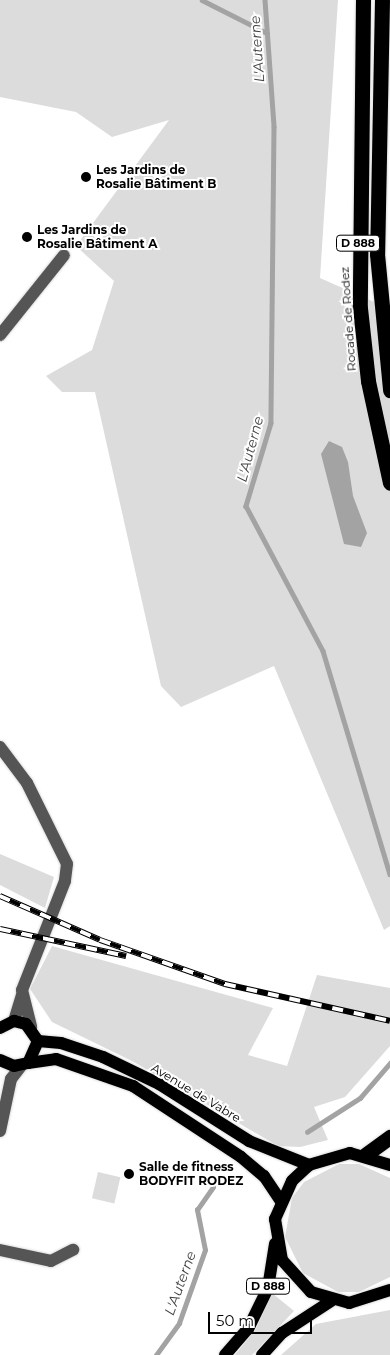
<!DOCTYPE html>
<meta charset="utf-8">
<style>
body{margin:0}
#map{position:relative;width:390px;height:1355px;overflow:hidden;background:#fff;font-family:Montserrat,sans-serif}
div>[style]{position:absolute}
.green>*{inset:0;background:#dcdcdc;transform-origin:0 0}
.water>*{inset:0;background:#a3a3a3}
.stream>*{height:4.5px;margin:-2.25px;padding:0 2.25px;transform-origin:2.25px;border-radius:2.25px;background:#a3a3a3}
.roads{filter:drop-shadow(0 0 1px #dbdbdb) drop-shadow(0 0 1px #dbdbdb)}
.minor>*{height:12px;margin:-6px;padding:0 6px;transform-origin:6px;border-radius:6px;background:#555}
.major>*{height:12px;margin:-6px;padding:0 6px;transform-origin:6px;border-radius:6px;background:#000}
.highway>*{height:15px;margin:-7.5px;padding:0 7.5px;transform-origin:7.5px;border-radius:7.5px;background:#000}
.rail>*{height:5.5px;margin-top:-2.75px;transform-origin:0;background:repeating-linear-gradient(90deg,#fff 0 11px,#000 0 22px);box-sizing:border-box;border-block:1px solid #000}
.dots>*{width:14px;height:14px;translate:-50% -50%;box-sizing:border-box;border:2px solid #fff;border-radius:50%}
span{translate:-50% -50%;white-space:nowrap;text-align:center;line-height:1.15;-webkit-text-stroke:4px #fff;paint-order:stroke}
.shield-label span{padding:1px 4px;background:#fff;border:1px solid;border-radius:4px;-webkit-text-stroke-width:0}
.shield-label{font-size:11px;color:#000;font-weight:700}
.poi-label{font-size:12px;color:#000;font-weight:700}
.left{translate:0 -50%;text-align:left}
.street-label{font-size:12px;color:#000}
.water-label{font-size:14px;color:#444;font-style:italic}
.scale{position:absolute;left:208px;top:1312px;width:104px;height:22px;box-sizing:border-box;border:2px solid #000;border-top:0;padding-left:6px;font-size:15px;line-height:18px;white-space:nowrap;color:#000;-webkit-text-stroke:4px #fff;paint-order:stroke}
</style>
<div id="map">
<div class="green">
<div style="clip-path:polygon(0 0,338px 0,320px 278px,390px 309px,390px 926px,384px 930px,274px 666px,181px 707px,161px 686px,95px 392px,62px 392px,46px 376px,92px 350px,114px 281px,76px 246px,169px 120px,112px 137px,76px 112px,0 97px)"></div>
<div style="clip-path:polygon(0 854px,54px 877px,45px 908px,0 885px)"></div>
<div style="clip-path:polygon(52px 946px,273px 1008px,248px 1055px,287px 1066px,317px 975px,390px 988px,390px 1046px,345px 1097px,314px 1107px,328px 1140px,300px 1147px,278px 1146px,134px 1062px,52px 1022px,30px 989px)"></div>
<div style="clip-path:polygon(339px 1164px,359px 1164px,390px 1178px,390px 1277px,359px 1292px,338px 1292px,303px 1273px,285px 1237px,292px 1198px,304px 1182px)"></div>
<div style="left:98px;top:1172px;width:23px;height:27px;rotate:13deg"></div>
<div style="clip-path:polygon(272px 1293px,294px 1311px,252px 1355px,235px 1355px,256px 1329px)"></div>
<div style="clip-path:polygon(390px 1310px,390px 1355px,281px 1355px,316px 1324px)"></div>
</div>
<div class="water">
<div style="clip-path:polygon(329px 441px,342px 447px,348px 462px,353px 496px,367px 533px,361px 547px,344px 544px,321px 454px)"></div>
</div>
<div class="stream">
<div style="left:202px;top:0;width:73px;rotate:26.9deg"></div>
<div style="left:265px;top:0;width:127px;rotate:85.9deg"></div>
<div style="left:274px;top:127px;width:296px;rotate:90.6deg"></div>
<div style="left:271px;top:423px;width:87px;rotate:106.8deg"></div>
<div style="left:246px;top:506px;width:164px;rotate:62deg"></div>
<div style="left:323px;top:651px;width:233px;rotate:73.3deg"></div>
<div style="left:307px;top:1132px;width:63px;rotate:-32.7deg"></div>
<div style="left:360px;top:1098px;width:46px;rotate:-49.4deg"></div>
<div style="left:156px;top:1355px;width:39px;rotate:-54deg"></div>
<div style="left:179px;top:1323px;width:77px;rotate:-70.4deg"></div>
<div style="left:205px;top:1250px;width:41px;rotate:-101.3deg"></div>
<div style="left:197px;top:1210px;width:28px;rotate:-55deg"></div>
</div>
<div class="roads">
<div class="minor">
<div style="left:0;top:335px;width:102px;rotate:-51.3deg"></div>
<div style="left:0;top:747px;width:45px;rotate:53.1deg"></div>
<div style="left:27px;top:783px;width:90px;rotate:63.7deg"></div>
<div style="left:67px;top:864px;width:17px;rotate:97deg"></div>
<div style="left:65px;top:881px;width:117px;rotate:111.5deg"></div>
<div style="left:22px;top:990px;width:38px;rotate:76deg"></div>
<div style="left:14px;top:1021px;width:27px;rotate:-73deg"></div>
<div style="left:0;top:1131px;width:53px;rotate:-78.1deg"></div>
<div style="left:11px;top:1079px;width:16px;rotate:-52deg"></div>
<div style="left:0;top:1250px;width:52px;rotate:12.2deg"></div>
<div style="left:51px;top:1261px;width:25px;rotate:-27deg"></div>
</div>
<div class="major">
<div style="left:0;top:1028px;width:16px;rotate:-27deg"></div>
<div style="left:14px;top:1021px;width:12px;rotate:14deg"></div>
<div style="left:26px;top:1024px;width:21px;rotate:55deg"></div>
<div style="left:38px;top:1041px;width:24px;rotate:114deg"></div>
<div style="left:28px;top:1063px;width:14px;rotate:168deg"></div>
<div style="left:14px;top:1066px;width:15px;rotate:-157deg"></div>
<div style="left:38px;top:1041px;width:23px;rotate:5deg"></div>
<div style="left:61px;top:1043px;width:44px;rotate:18.4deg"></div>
<div style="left:103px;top:1057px;width:62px;rotate:25.7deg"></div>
<div style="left:159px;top:1084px;width:107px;rotate:32.3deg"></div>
<div style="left:249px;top:1141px;width:65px;rotate:21.8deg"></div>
<div style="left:28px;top:1063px;width:28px;rotate:-8deg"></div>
<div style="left:56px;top:1059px;width:82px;rotate:19.3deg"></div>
<div style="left:133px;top:1086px;width:129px;rotate:33.3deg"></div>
<div style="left:241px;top:1157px;width:30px;rotate:40deg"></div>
<div style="left:264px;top:1176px;width:29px;rotate:56deg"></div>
<div style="left:390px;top:1165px;width:42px;rotate:-163.3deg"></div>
<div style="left:350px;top:1153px;width:43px;rotate:163.7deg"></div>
<div style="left:309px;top:1165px;width:23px;rotate:137deg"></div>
<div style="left:292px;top:1181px;width:42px;rotate:114.1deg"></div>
<div style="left:275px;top:1219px;width:42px;rotate:80.3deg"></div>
<div style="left:282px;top:1260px;width:43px;rotate:47.8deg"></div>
<div style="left:311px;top:1292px;width:40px;rotate:16deg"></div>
<div style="left:349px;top:1303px;width:43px;rotate:-17.6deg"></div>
<div style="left:225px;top:1355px;width:35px;rotate:-49deg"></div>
<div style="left:248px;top:1329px;width:46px;rotate:-64deg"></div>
<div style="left:268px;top:1288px;width:45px;rotate:-81deg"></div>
<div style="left:262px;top:1355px;width:30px;rotate:-48deg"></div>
<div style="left:282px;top:1333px;width:59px;rotate:-33.1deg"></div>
</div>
<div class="highway">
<div style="left:363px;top:0;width:308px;rotate:90.6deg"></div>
<div style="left:360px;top:308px;width:73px;rotate:83.7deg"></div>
<div style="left:368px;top:381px;width:104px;rotate:77.8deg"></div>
<div style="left:382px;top:0;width:254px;rotate:91.1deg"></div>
<div style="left:377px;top:254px;width:137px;rotate:84.5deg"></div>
<div style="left:365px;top:1155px;width:31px;rotate:-36deg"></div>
</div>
</div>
<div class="rail">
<div style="left:0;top:896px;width:109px;rotate:23.7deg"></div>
<div style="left:100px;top:940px;width:133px;rotate:19.4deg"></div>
<div style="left:225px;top:984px;width:169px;rotate:12.6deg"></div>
<div style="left:0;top:929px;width:129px;rotate:12.1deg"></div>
</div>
<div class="dots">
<div style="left:86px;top:177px;background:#000"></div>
<div style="left:27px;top:237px;background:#000"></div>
<div style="left:129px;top:1174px;background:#000"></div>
</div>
<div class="shield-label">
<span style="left:358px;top:243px">D 888</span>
<span style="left:268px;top:1286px">D 888</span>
</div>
<div class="poi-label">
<span class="left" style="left:96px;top:177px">Les Jardins de<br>Rosalie Bâtiment B</span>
<span class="left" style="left:37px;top:237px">Les Jardins de<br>Rosalie Bâtiment A</span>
<span class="left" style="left:139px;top:1174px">Salle de fitness<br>BODYFIT RODEZ</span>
</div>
<div class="street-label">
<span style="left:348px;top:319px;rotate:-94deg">Rocade de Rodez</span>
<span style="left:196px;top:1093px;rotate:31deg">Avenue de Vabre</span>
</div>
<div class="water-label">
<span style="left:257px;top:49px;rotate:-94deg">L'Auterne</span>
<span style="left:250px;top:449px;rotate:-75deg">L'Auterne</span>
<span style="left:180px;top:1283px;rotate:-70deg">L'Auterne</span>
</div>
<div class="scale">50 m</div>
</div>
